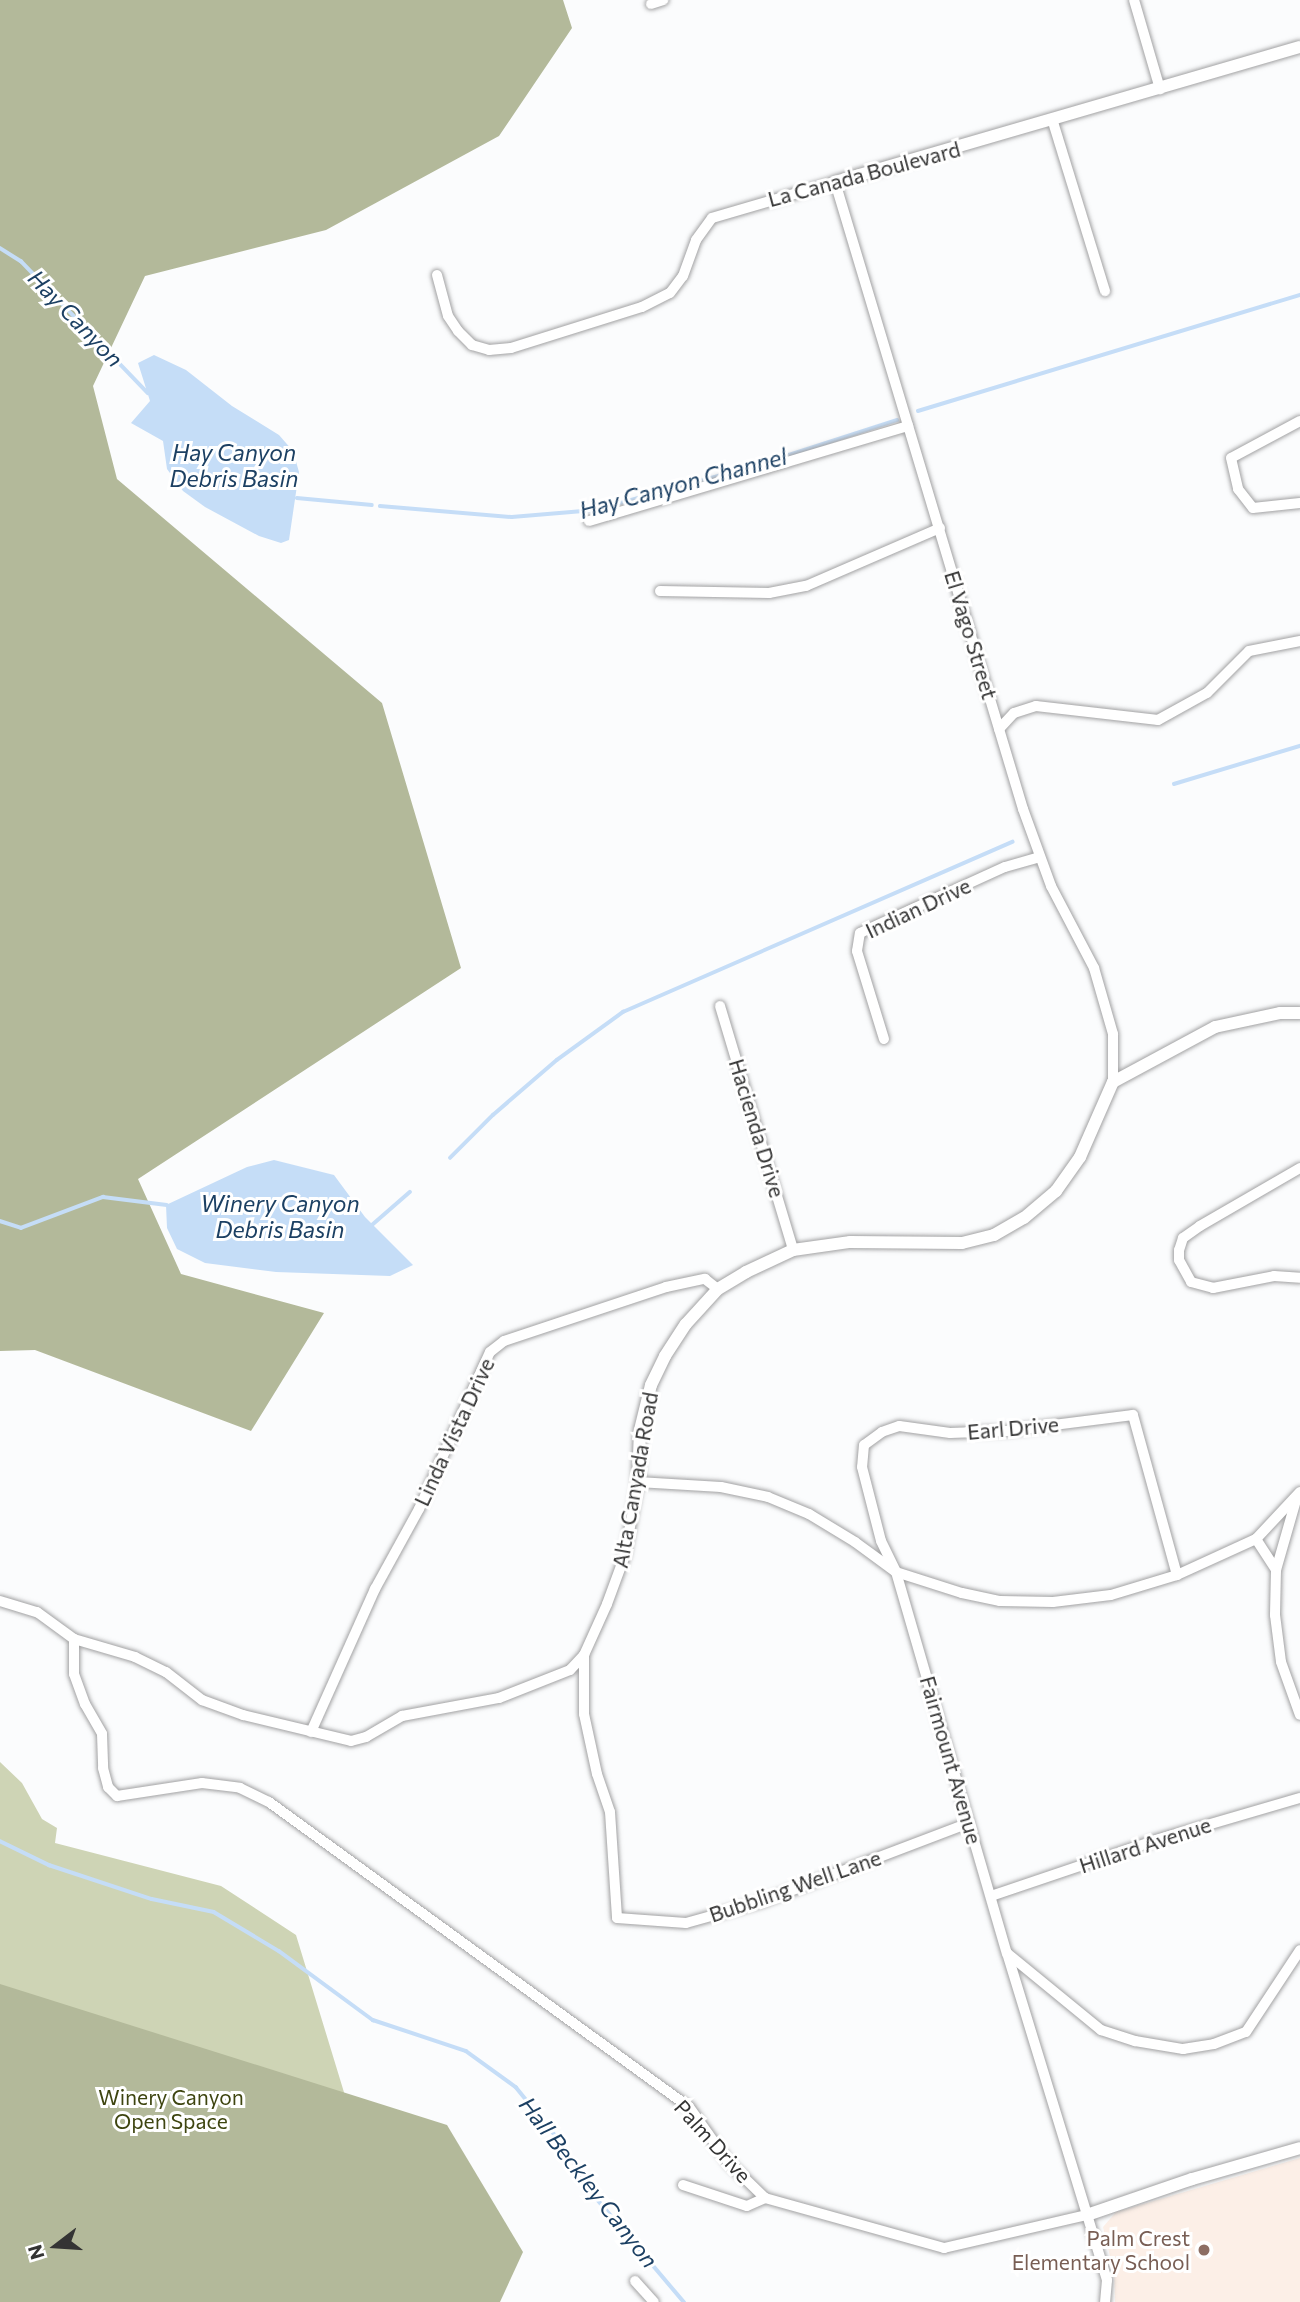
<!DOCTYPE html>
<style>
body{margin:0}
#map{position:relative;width:1300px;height:2302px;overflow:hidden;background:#fbfcfd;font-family:Commissioner,sans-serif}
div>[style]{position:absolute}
.education>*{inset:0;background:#fcefe7}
.green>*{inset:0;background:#ced4b5}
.forest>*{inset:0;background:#b3b99a}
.water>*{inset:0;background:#c5ddf7}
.stream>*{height:3.5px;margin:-1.75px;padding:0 1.75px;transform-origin:1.75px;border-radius:1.75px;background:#c5ddf7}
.roads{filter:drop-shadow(0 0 2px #a2a2a3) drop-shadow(0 0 2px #a2a2a3)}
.minor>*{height:10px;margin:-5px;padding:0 5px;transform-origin:5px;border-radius:5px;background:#fff}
.tertiary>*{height:12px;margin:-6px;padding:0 6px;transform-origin:6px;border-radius:6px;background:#fff}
.dots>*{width:19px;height:19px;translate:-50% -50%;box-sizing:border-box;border:4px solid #fff;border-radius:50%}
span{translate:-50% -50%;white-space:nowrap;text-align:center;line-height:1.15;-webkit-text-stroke:6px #fff;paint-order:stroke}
.street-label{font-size:21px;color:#343434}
.park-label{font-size:21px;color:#3e4510}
.education-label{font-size:21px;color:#785e54}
.right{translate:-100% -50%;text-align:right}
.water-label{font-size:23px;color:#1c4063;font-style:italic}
.north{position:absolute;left:21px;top:2211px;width:70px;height:70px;-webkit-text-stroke:5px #fff;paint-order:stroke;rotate:253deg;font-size:19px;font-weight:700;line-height:28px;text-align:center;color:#343434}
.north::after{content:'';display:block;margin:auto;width:24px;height:32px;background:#343434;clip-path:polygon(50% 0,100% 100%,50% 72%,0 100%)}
</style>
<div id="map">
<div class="education">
<div style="clip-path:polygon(1300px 2158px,1300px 2302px,1115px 2302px,1114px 2273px,1103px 2227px,1116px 2212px)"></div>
</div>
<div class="green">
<div style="clip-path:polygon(0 1762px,22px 1783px,42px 1819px,57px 1828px,55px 1843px,221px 1886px,296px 1935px,408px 2302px,255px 2302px,0 2226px)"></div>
</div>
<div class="forest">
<div style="clip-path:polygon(0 0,563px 0,572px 28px,499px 136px,326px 230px,145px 276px,93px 386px,117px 479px,382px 703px,461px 968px,138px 1179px,181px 1274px,324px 1313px,251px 1431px,35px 1350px,0 1351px)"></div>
<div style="clip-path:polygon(0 1984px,447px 2125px,523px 2252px,500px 2302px,0 2302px)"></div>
</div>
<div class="water">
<div style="clip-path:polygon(154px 355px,186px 370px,232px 406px,279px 435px,293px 451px,299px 472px,289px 540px,281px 543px,259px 536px,205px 507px,183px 491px,167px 469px,163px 441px,131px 423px,150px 401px,138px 363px)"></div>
<div style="clip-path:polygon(274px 1160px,334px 1175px,365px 1217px,413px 1265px,390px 1276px,276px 1272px,205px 1263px,177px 1249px,167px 1228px,166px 1205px,247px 1167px)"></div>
</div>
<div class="stream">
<div style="left:0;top:248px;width:25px;rotate:32deg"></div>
<div style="left:21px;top:261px;width:183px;rotate:46.1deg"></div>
<div style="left:918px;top:411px;width:399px;rotate:-16.9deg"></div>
<div style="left:297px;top:498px;width:75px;rotate:5.3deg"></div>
<div style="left:380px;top:506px;width:132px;rotate:4.8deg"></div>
<div style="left:512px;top:517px;width:83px;rotate:-4.8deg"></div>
<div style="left:595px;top:510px;width:169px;rotate:-15.4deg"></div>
<div style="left:758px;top:465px;width:146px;rotate:-17.9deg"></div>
<div style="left:1174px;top:784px;width:132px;rotate:-16.8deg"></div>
<div style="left:450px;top:1158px;width:61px;rotate:-45deg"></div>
<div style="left:493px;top:1115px;width:84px;rotate:-40.7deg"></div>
<div style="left:557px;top:1060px;width:82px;rotate:-36deg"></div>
<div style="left:623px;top:1012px;width:425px;rotate:-23.6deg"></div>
<div style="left:0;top:1221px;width:22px;rotate:18deg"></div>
<div style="left:21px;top:1228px;width:88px;rotate:-20.7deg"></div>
<div style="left:103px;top:1197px;width:64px;rotate:7.2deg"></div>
<div style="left:372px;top:1225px;width:50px;rotate:-41deg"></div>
<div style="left:0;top:1841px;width:55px;rotate:26.1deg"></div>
<div style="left:49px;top:1865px;width:108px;rotate:18.3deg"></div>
<div style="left:152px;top:1899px;width:63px;rotate:11.8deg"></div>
<div style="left:214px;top:1912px;width:76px;rotate:31deg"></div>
<div style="left:279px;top:1951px;width:117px;rotate:36.3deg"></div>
<div style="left:373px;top:2020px;width:98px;rotate:18.4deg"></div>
<div style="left:466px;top:2051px;width:62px;rotate:35.8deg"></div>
<div style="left:516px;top:2087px;width:76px;rotate:50.9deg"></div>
<div style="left:564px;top:2146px;width:62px;rotate:58.1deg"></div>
<div style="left:597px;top:2199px;width:135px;rotate:49.8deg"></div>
</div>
<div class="roads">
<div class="minor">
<div style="left:1134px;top:0;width:93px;rotate:73.7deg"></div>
<div style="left:651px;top:4px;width:13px;rotate:-18deg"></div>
<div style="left:1053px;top:122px;width:177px;rotate:72.9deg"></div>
<div style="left:437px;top:275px;width:42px;rotate:75deg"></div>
<div style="left:448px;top:316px;width:18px;rotate:56deg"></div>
<div style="left:458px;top:331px;width:20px;rotate:45deg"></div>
<div style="left:472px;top:345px;width:18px;rotate:16deg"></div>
<div style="left:489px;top:350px;width:22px;rotate:-5deg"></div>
<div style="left:511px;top:348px;width:137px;rotate:-17.4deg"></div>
<div style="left:642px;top:307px;width:31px;rotate:-27deg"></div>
<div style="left:670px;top:293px;width:21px;rotate:-53deg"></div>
<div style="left:683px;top:276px;width:38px;rotate:-70deg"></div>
<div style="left:696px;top:240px;width:27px;rotate:-54deg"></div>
<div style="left:712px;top:218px;width:128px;rotate:-16.3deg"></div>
<div style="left:835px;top:182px;width:655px;rotate:73.31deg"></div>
<div style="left:1023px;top:809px;width:82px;rotate:70deg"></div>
<div style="left:1051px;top:886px;width:93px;rotate:62.3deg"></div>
<div style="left:1094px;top:968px;width:69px;rotate:73.9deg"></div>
<div style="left:1113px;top:1034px;width:48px;rotate:90deg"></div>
<div style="left:1300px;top:421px;width:78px;rotate:151.8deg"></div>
<div style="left:1231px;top:458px;width:32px;rotate:77deg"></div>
<div style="left:1238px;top:489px;width:24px;rotate:52deg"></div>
<div style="left:1253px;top:508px;width:47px;rotate:-6.1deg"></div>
<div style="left:589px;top:521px;width:333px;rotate:-16.6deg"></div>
<div style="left:660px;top:591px;width:109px;rotate:1.1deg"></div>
<div style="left:769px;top:593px;width:38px;rotate:-11deg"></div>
<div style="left:806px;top:586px;width:146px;rotate:-23.4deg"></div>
<div style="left:999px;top:729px;width:22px;rotate:-47deg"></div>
<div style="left:1014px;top:713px;width:23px;rotate:-18deg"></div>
<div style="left:1036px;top:706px;width:123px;rotate:6.5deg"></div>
<div style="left:1158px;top:720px;width:56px;rotate:-28.9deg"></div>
<div style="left:1207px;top:693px;width:59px;rotate:-45deg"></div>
<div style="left:1249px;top:651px;width:52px;rotate:-11.1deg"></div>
<div style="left:720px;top:1006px;width:255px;rotate:73.3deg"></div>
<div style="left:884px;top:1039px;width:92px;rotate:-107.1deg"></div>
<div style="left:857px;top:951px;width:18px;rotate:-81deg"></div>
<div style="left:860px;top:933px;width:159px;rotate:-24.5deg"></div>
<div style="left:1005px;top:867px;width:35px;rotate:-16deg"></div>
<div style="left:1300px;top:1168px;width:116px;rotate:149.9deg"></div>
<div style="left:1200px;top:1226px;width:21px;rotate:145deg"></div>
<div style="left:1183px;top:1238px;width:13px;rotate:108deg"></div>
<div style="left:1179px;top:1250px;width:10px;rotate:90deg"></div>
<div style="left:1179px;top:1260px;width:25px;rotate:61deg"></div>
<div style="left:1191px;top:1282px;width:23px;rotate:15deg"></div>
<div style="left:1213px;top:1288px;width:62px;rotate:-11.1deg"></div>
<div style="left:1274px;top:1276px;width:26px;rotate:4deg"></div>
<div style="left:1300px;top:1492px;width:64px;rotate:133.1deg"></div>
<div style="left:1256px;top:1539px;width:37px;rotate:57deg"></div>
<div style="left:1276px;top:1570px;width:45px;rotate:91.3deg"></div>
<div style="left:1275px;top:1615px;width:47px;rotate:82.7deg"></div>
<div style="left:1281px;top:1662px;width:56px;rotate:70.3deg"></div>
<div style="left:1276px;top:1570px;width:76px;rotate:-74deg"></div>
<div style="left:1177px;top:1575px;width:166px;rotate:-105.4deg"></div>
<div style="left:1133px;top:1415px;width:128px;rotate:172.8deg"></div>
<div style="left:1006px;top:1431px;width:56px;rotate:178deg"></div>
<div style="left:950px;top:1433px;width:51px;rotate:-172.2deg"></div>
<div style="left:899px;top:1426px;width:18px;rotate:161deg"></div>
<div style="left:882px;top:1432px;width:22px;rotate:144deg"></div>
<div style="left:864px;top:1445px;width:22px;rotate:95deg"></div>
<div style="left:862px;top:1467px;width:76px;rotate:75.6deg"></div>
<div style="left:881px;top:1541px;width:34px;rotate:64deg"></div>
<div style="left:896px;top:1572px;width:69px;rotate:17.7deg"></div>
<div style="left:962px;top:1593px;width:39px;rotate:12deg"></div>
<div style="left:1000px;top:1601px;width:53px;rotate:1.1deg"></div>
<div style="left:1053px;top:1602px;width:58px;rotate:-6.9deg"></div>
<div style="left:1111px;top:1595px;width:69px;rotate:-16.9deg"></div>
<div style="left:1177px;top:1575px;width:87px;rotate:-24.5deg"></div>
<div style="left:0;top:1601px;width:39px;rotate:17deg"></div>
<div style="left:37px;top:1612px;width:46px;rotate:36.1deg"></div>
<div style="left:74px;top:1639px;width:64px;rotate:16.4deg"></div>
<div style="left:135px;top:1657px;width:34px;rotate:26deg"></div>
<div style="left:166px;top:1672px;width:46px;rotate:37.9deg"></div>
<div style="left:202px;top:1700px;width:44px;rotate:20.1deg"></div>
<div style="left:243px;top:1715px;width:111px;rotate:13.5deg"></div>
<div style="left:351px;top:1741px;width:16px;rotate:-15deg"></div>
<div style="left:366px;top:1737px;width:42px;rotate:-30.3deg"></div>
<div style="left:402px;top:1716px;width:99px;rotate:-10.5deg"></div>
<div style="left:499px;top:1698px;width:76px;rotate:-21.5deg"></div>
<div style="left:570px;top:1670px;width:21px;rotate:-47deg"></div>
<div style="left:584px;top:1655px;width:56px;rotate:-65.7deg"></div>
<div style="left:607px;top:1604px;width:52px;rotate:-69.8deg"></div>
<div style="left:625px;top:1555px;width:74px;rotate:-79.9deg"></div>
<div style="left:638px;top:1482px;width:83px;rotate:3.4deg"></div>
<div style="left:721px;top:1487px;width:48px;rotate:12deg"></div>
<div style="left:768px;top:1497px;width:44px;rotate:22.5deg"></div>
<div style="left:809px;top:1514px;width:54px;rotate:31.3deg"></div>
<div style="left:855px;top:1542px;width:51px;rotate:36.2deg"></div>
<div style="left:896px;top:1572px;width:397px;rotate:73.8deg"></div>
<div style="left:1007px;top:1953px;width:342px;rotate:73deg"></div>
<div style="left:1107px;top:2280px;width:22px;rotate:95deg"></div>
<div style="left:74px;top:1639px;width:35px;rotate:90deg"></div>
<div style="left:74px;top:1674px;width:32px;rotate:70deg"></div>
<div style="left:85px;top:1704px;width:34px;rotate:60deg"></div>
<div style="left:102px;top:1734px;width:34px;rotate:88deg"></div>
<div style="left:103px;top:1768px;width:20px;rotate:75deg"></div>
<div style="left:108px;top:1787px;width:13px;rotate:45deg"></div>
<div style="left:117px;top:1796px;width:86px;rotate:-8.7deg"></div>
<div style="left:202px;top:1783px;width:38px;rotate:7deg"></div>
<div style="left:240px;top:1788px;width:32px;rotate:26deg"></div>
<div style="left:269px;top:1802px;width:519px;rotate:35.99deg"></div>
<div style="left:689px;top:2107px;width:69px;rotate:54.5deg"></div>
<div style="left:729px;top:2163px;width:50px;rotate:44.2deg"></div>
<div style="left:765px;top:2198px;width:186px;rotate:15.6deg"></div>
<div style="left:944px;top:2248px;width:147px;rotate:-13deg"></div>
<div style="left:584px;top:1655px;width:59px;rotate:90deg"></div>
<div style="left:584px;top:1714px;width:61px;rotate:77.8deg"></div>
<div style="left:597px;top:1774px;width:40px;rotate:71.1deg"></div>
<div style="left:610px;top:1812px;width:106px;rotate:86.2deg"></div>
<div style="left:617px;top:1918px;width:69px;rotate:4.1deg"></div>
<div style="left:686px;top:1923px;width:78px;rotate:-15.6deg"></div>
<div style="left:761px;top:1902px;width:222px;rotate:-20.8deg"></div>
<div style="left:311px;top:1732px;width:157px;rotate:-65.9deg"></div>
<div style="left:375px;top:1589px;width:91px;rotate:-61.2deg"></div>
<div style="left:419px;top:1509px;width:172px;rotate:-65.7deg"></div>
<div style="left:490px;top:1352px;width:18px;rotate:-38deg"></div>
<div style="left:504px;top:1341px;width:171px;rotate:-18.4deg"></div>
<div style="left:666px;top:1287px;width:40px;rotate:-12deg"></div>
<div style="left:705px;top:1279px;width:16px;rotate:38deg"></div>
<div style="left:991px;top:1896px;width:174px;rotate:-18.7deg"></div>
<div style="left:1156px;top:1840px;width:150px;rotate:-16.3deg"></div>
<div style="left:1007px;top:1953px;width:122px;rotate:39.3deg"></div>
<div style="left:1101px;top:2030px;width:36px;rotate:18deg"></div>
<div style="left:1135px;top:2041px;width:49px;rotate:9.5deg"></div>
<div style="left:1183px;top:2049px;width:31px;rotate:-9deg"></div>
<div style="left:1214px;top:2044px;width:34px;rotate:-21deg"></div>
<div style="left:1246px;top:2032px;width:98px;rotate:-56.6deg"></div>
<div style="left:683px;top:2185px;width:67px;rotate:18.2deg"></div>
<div style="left:747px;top:2206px;width:20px;rotate:-24deg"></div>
<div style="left:635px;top:2281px;width:28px;rotate:48deg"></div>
</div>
<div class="tertiary">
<div style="left:835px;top:182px;width:484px;rotate:-16.2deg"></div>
<div style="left:638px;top:1482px;width:52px;rotate:-87.8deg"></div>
<div style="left:640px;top:1430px;width:46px;rotate:-76.3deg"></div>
<div style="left:651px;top:1385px;width:32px;rotate:-64deg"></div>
<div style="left:665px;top:1356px;width:38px;rotate:-57deg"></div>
<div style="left:686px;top:1324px;width:47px;rotate:-47.6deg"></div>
<div style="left:718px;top:1289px;width:33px;rotate:-31deg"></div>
<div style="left:746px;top:1272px;width:52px;rotate:-25.1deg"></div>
<div style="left:793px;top:1250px;width:58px;rotate:-8deg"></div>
<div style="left:850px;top:1242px;width:112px;rotate:0.5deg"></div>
<div style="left:962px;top:1243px;width:33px;rotate:-14deg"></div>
<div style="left:994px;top:1235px;width:34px;rotate:-30deg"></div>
<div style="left:1024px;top:1218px;width:42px;rotate:-40.2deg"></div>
<div style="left:1056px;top:1191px;width:42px;rotate:-54.8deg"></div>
<div style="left:1080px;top:1157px;width:82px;rotate:-66.3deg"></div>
<div style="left:1113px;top:1082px;width:116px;rotate:-28.3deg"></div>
<div style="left:1215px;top:1027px;width:66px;rotate:-12.2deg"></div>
<div style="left:1280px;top:1013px;width:20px"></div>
<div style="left:1087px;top:2215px;width:111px;rotate:-18.9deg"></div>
<div style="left:1192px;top:2179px;width:112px;rotate:-16deg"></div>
</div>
</div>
<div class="dots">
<div style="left:1204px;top:2250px;background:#8d6e63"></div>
</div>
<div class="street-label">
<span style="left:864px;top:174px;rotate:-15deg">La Canada Boulevard</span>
<span style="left:971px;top:635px;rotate:73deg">El Vago Street</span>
<span style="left:918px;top:908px;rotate:-25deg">Indian Drive</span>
<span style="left:757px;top:1128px;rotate:73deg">Hacienda Drive</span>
<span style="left:1013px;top:1428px;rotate:-5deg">Earl Drive</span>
<span style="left:454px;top:1432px;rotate:-65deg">Linda Vista Drive</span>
<span style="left:635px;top:1480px;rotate:-80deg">Alta Canyada Road</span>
<span style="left:951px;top:1760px;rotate:74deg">Fairmount Avenue</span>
<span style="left:1145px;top:1845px;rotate:-18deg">Hillard Avenue</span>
<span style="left:795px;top:1886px;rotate:-19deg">Bubbling Well Lane</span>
<span style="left:713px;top:2141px;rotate:48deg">Palm Drive</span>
</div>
<div class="park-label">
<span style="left:171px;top:2109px">Winery Canyon<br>Open Space</span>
</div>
<div class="education-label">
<span class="right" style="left:1190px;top:2250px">Palm Crest<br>Elementary School</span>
</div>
<div class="water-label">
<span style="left:76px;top:318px;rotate:46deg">Hay Canyon</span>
<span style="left:234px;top:465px">Hay Canyon<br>Debris Basin</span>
<span style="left:683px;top:483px;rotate:-15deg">Hay Canyon Channel</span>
<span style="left:280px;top:1216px">Winery Canyon<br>Debris Basin</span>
<span style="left:589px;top:2182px;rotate:52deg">Hall Beckley Canyon</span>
</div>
<div class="north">N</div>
</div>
